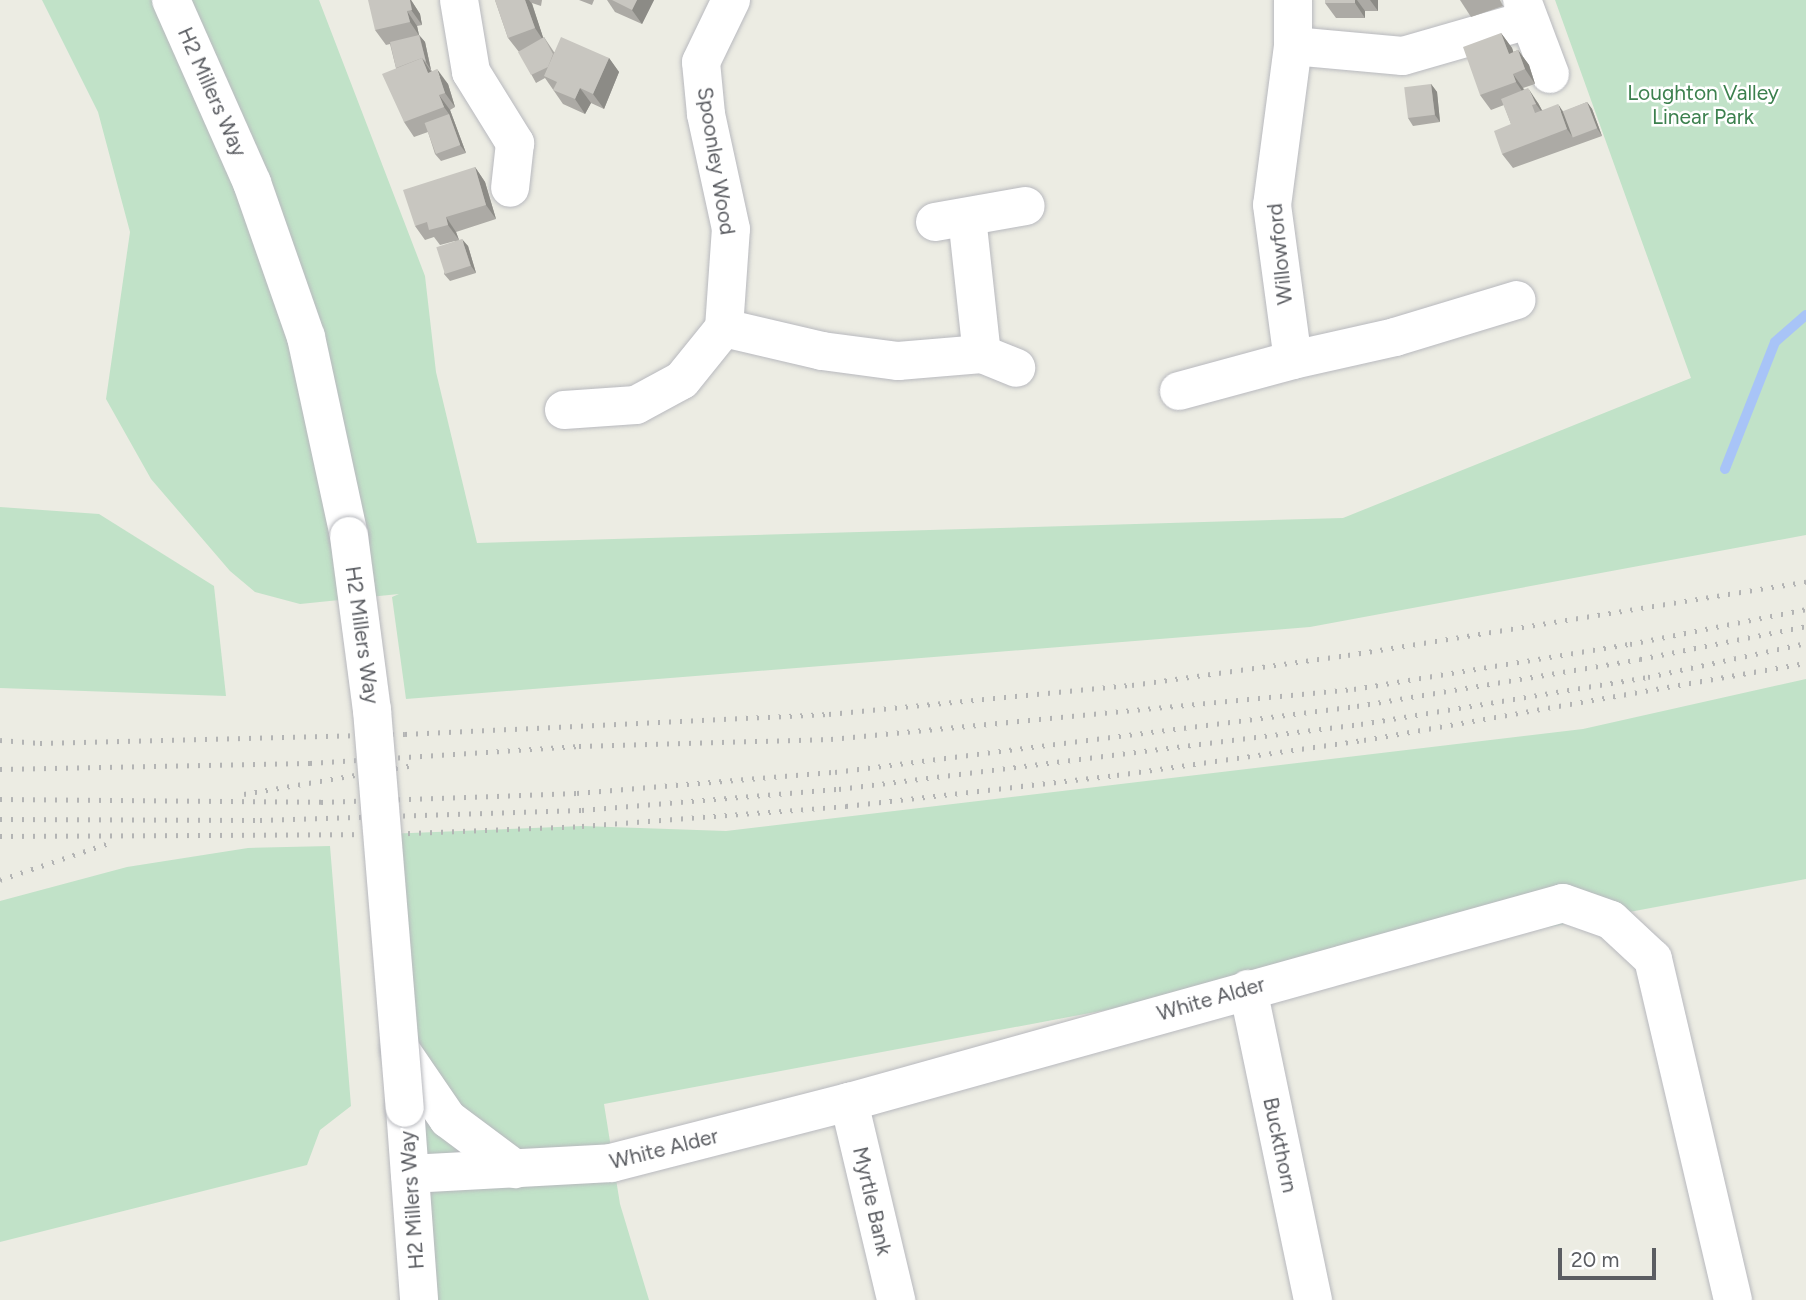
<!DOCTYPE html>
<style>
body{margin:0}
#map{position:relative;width:1806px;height:1300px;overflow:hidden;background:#ecece3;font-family:Figtree,sans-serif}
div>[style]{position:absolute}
.green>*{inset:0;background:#c1e2c8}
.stream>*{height:10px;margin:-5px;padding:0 5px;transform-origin:5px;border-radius:5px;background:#a8c4f7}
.roads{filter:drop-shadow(0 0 2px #b8b9be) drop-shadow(0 0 2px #b8b9be)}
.minor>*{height:38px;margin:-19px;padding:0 19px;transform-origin:19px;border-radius:19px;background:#fff}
.tertiary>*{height:38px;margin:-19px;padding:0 19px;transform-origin:19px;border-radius:19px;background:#fff}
.rail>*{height:5px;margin-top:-2.5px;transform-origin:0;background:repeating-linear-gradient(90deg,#b3b4b4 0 2px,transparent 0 11px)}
.bridges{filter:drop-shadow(0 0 2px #b8b9be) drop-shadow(0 0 2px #b8b9be)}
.tertiary-bridge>*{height:38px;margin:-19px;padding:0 19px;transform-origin:19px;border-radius:19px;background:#fff}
.wall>*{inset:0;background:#acaaa5}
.shaded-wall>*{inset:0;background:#8c8b86}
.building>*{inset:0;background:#c8c6c0;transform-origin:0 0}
span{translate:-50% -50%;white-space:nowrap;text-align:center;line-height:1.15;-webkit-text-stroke:5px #fff;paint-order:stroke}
.street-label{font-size:21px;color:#5b5d62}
.park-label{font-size:21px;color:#3c804e}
.scale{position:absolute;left:1558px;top:1248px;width:98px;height:32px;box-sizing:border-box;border:4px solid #5b5d62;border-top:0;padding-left:9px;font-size:21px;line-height:24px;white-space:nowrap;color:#5b5d62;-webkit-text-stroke:5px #fff;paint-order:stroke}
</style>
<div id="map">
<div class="green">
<div style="clip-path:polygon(42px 0,319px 0,425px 276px,436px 372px,477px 543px,1343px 518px,1691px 378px,1555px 0,1806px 0,1806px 535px,1310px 627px,406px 699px,392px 597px,399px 594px,300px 604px,255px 592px,230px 571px,151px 479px,106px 399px,130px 232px,98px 112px)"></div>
<div style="clip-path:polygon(0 507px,99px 514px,214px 586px,226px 696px,0 688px)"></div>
<div style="clip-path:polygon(1806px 679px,1806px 879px,604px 1104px,620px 1204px,649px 1300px,419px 1300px,386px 834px,582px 826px,726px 831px,1583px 729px)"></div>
<div style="clip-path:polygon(330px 846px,351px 1106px,320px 1130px,307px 1165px,0 1242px,0 901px,127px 867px,248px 848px)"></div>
</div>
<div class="stream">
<div style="left:1725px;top:469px;width:136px;rotate:-68.5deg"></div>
<div style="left:1775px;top:342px;width:41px;rotate:-41.1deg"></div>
</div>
<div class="roads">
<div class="minor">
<div style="left:459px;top:0;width:73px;rotate:80.5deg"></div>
<div style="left:471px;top:72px;width:84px;rotate:58.2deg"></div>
<div style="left:515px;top:143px;width:45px;rotate:96.3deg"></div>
<div style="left:1293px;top:0;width:46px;rotate:90deg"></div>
<div style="left:1293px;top:46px;width:160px;rotate:97.5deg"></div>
<div style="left:1272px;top:205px;width:156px;rotate:82.3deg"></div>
<div style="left:1293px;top:360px;width:105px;rotate:-12.7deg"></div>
<div style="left:1395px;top:337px;width:127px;rotate:-16.9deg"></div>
<div style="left:1522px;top:0;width:79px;rotate:69.3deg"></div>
<div style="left:1293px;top:46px;width:110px;rotate:5.2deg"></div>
<div style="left:1403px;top:56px;width:130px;rotate:-16.1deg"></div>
<div style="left:967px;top:217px;width:138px;rotate:83.8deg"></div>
<div style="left:935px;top:222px;width:92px;rotate:-10deg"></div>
<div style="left:724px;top:328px;width:101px;rotate:13.2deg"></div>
<div style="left:822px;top:351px;width:77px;rotate:7.5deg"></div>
<div style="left:898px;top:361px;width:84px;rotate:-4.8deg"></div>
<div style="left:982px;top:354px;width:37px;rotate:22deg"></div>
<div style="left:1179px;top:391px;width:118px;rotate:-15.2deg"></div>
<div style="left:564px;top:410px;width:72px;rotate:-4deg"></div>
<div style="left:636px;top:405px;width:52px;rotate:-28.5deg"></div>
<div style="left:682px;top:380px;width:67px;rotate:-51.1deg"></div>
<div style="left:724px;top:328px;width:99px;rotate:-86deg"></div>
<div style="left:731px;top:229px;width:118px;rotate:-102.3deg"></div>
<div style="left:706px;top:114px;width:52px;rotate:-95.5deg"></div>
<div style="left:701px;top:62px;width:69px;rotate:-64.2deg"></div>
<div style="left:1248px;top:989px;width:318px;rotate:78.2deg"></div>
<div style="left:849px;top:1102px;width:204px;rotate:76.6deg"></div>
<div style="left:410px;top:1174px;width:201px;rotate:-3.1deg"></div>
<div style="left:611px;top:1163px;width:246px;rotate:-14.4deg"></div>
<div style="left:849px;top:1102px;width:741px;rotate:-15.57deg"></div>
<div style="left:1563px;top:903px;width:51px;rotate:19.5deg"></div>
<div style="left:1611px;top:920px;width:57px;rotate:42.9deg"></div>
<div style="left:1653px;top:959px;width:350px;rotate:76.8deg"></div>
</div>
<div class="tertiary">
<div style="left:171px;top:0;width:200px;rotate:66.1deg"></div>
<div style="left:252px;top:183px;width:163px;rotate:70.7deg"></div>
<div style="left:306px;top:337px;width:204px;rotate:77.8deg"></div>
<div style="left:400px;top:1049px;width:85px;rotate:55.6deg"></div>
<div style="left:448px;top:1119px;width:84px;rotate:36.7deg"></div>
<div style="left:405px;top:1108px;width:193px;rotate:85.8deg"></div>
</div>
</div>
<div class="rail">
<div style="left:0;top:740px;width:40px;rotate:4.3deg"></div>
<div style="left:40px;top:743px;width:365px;rotate:-1.4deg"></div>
<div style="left:405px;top:734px;width:424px;rotate:-2.7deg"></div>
<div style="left:829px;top:714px;width:304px;rotate:-5.5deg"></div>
<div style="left:1132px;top:685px;width:218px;rotate:-7.9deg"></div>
<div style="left:1348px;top:655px;width:464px;rotate:-9.1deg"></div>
<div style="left:0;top:769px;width:310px;rotate:-1.1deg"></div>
<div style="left:310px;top:763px;width:270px;rotate:-3.6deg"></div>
<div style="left:579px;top:746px;width:252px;rotate:-1.6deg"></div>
<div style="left:831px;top:739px;width:525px;rotate:-5.46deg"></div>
<div style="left:1354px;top:689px;width:280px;rotate:-9.3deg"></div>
<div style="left:1630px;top:644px;width:179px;rotate:-11.2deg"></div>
<div style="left:244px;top:794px;width:171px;rotate:-9.7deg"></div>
<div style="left:0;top:799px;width:321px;rotate:0.5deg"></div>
<div style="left:321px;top:802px;width:256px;rotate:-2deg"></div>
<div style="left:577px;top:793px;width:259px;rotate:-4.7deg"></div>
<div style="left:835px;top:772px;width:526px;rotate:-7.21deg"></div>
<div style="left:1357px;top:706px;width:287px;rotate:-9.4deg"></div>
<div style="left:1640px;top:659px;width:169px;rotate:-11.2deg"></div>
<div style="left:0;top:819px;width:260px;rotate:0.2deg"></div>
<div style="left:260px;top:820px;width:322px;rotate:-1.8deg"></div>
<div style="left:582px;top:810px;width:258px;rotate:-4.7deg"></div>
<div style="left:839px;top:789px;width:526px;rotate:-7.1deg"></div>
<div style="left:1361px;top:724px;width:291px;rotate:-9.3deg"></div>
<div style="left:1648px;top:677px;width:162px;rotate:-12.1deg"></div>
<div style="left:0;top:836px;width:386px;rotate:-0.3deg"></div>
<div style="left:386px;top:834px;width:196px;rotate:-2.3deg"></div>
<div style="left:582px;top:826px;width:265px;rotate:-4.3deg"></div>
<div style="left:846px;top:806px;width:273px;rotate:-6.5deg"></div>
<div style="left:1117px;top:775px;width:249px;rotate:-8.1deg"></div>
<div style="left:1364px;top:740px;width:449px;rotate:-9.9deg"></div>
<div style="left:0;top:880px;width:118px;rotate:-18.7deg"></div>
</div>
<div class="bridges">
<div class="tertiary-bridge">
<div style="left:349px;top:536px;width:176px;rotate:82.5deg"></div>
<div style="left:372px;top:710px;width:399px;rotate:85.3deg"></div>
</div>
</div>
<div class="wall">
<div style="clip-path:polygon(411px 0,420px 14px,422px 25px,417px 26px,419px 35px,425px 42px,431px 70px,448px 84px,455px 107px,450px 110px,466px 153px,441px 161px,435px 154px,428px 132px,414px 137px,404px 122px,396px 68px,390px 44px,386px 45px,375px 30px)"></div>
<div style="clip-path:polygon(495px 0,542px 0,541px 6px,532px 3px,543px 38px,544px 37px,554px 52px,609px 58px,619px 72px,604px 109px,591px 103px,585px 114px,563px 104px,545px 78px,536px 83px,519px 52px,508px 38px)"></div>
<div style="clip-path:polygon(579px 0,594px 0,592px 5px)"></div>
<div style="clip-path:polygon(607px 0,654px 0,642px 24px,615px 12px)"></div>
<div style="clip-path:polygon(1325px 0,1378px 0,1378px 11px,1365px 11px,1365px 18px,1336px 18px,1325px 3px)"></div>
<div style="clip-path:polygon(1460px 0,1500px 0,1503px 6px,1471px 17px)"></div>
<div style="clip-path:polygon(1501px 33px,1512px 48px,1513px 52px,1518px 50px,1529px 65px,1535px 84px,1523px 88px,1538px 103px,1542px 110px,1563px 112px,1587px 102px,1592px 109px,1602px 136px,1513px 168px,1502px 154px,1511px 124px,1504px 105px,1491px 110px,1480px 95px)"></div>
<div style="clip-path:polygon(1431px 84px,1437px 92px,1440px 122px,1413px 126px,1408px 118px)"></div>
<div style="clip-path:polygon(475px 167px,485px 182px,496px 219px,456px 232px,459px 240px,468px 246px,476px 273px,450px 281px,444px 274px,455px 241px,440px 245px,434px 237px,425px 240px,415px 226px)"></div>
</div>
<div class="shaded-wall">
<div style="clip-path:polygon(404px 0,411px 0,420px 14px,422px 25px)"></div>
<div style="clip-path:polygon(525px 0,529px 0,532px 4px,545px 43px,535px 28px)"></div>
<div style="clip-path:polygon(637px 0,654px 0,642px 24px,632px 10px)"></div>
<div style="clip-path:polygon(1355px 0,1357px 0,1365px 11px,1365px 18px,1355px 3px)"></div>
<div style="clip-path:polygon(1370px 0,1378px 0,1378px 11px)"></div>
<div style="clip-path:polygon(407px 11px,417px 26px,419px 35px,425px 42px,431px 70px,426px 62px,420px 37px,410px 22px)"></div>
<div style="clip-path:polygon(1501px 33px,1512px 48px,1519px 68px,1509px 54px)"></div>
<div style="clip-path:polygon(1518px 50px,1529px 65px,1535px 84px,1525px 69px)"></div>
<div style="clip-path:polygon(422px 58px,432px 73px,428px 73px)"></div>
<div style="clip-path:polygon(609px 58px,619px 72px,604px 109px,593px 94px)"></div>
<div style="clip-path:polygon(437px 69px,448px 84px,455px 107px,445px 93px)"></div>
<div style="clip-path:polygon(1513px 74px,1523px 88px,1526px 97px,1516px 82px)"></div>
<div style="clip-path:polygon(1431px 84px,1437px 92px,1440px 122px,1435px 115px)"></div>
<div style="clip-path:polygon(580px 88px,591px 103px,585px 114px,575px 99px)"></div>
<div style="clip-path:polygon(1528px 88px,1538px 103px,1546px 118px,1536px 104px)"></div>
<div style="clip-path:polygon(439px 95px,450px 110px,466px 153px,460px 145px,449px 114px,444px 107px)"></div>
<div style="clip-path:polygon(1587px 102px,1592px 109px,1602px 136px,1597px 128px)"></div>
<div style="clip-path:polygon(1558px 104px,1568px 119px,1572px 136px,1567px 129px)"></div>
<div style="clip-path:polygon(475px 167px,485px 182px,496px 219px,486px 205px)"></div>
<div style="clip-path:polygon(446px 217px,456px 232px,459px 240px,448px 225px)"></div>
<div style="clip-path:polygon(462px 239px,468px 246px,476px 273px,471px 266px)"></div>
</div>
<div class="building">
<div style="clip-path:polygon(368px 0,410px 0,412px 10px,407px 11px,410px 22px,375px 30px)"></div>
<div style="clip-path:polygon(495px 0,525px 0,535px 28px,508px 38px)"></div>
<div style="clip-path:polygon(612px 0,637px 0,632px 10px)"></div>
<div style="left:1325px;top:0;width:30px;height:3px"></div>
<div style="clip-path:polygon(1501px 33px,1509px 54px,1518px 50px,1525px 69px,1513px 74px,1516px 82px,1480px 95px,1463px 47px)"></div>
<div style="clip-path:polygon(419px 35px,426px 62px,422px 58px,396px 68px,390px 42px)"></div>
<div style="clip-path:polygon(544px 37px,553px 54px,548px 67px,531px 75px,518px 52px)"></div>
<div style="clip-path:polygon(561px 37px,609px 58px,593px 94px,580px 88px,575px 99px,553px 90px,557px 82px,544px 76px)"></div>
<div style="clip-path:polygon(422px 58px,428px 73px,437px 69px,445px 93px,439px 95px,444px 107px,404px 122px,382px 74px)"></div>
<div style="left:1431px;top:84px;width:31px;height:27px;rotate:83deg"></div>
<div style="clip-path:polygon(1528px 88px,1536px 104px,1532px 105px,1535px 113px,1558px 104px,1567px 129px,1502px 154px,1494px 131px,1511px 124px,1501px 99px)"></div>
<div style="left:1587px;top:102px;width:28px;height:26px;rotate:69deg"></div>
<div style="left:449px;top:114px;width:33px;height:26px;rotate:70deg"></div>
<div style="clip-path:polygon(475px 167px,486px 205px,446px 217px,448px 225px,429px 230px,427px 222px,415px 226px,403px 190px)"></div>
<div style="left:462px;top:239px;width:28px;height:27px;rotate:72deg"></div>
</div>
<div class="street-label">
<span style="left:212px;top:92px;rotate:66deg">H2 Millers Way</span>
<span style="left:716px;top:161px;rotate:81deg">Spoonley Wood</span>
<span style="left:1280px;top:254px;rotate:-96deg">Willowford</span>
<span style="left:362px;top:635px;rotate:82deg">H2 Millers Way</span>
<span style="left:1211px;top:999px;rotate:-16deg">White Alder</span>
<span style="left:1280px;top:1145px;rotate:78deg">Buckthorn</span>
<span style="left:664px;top:1149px;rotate:-14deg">White Alder</span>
<span style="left:412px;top:1200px;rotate:-94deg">H2 Millers Way</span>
<span style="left:872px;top:1201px;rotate:77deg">Myrtle Bank</span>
</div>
<div class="park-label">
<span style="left:1703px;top:105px">Loughton Valley<br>Linear Park</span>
</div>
<div class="scale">20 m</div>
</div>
